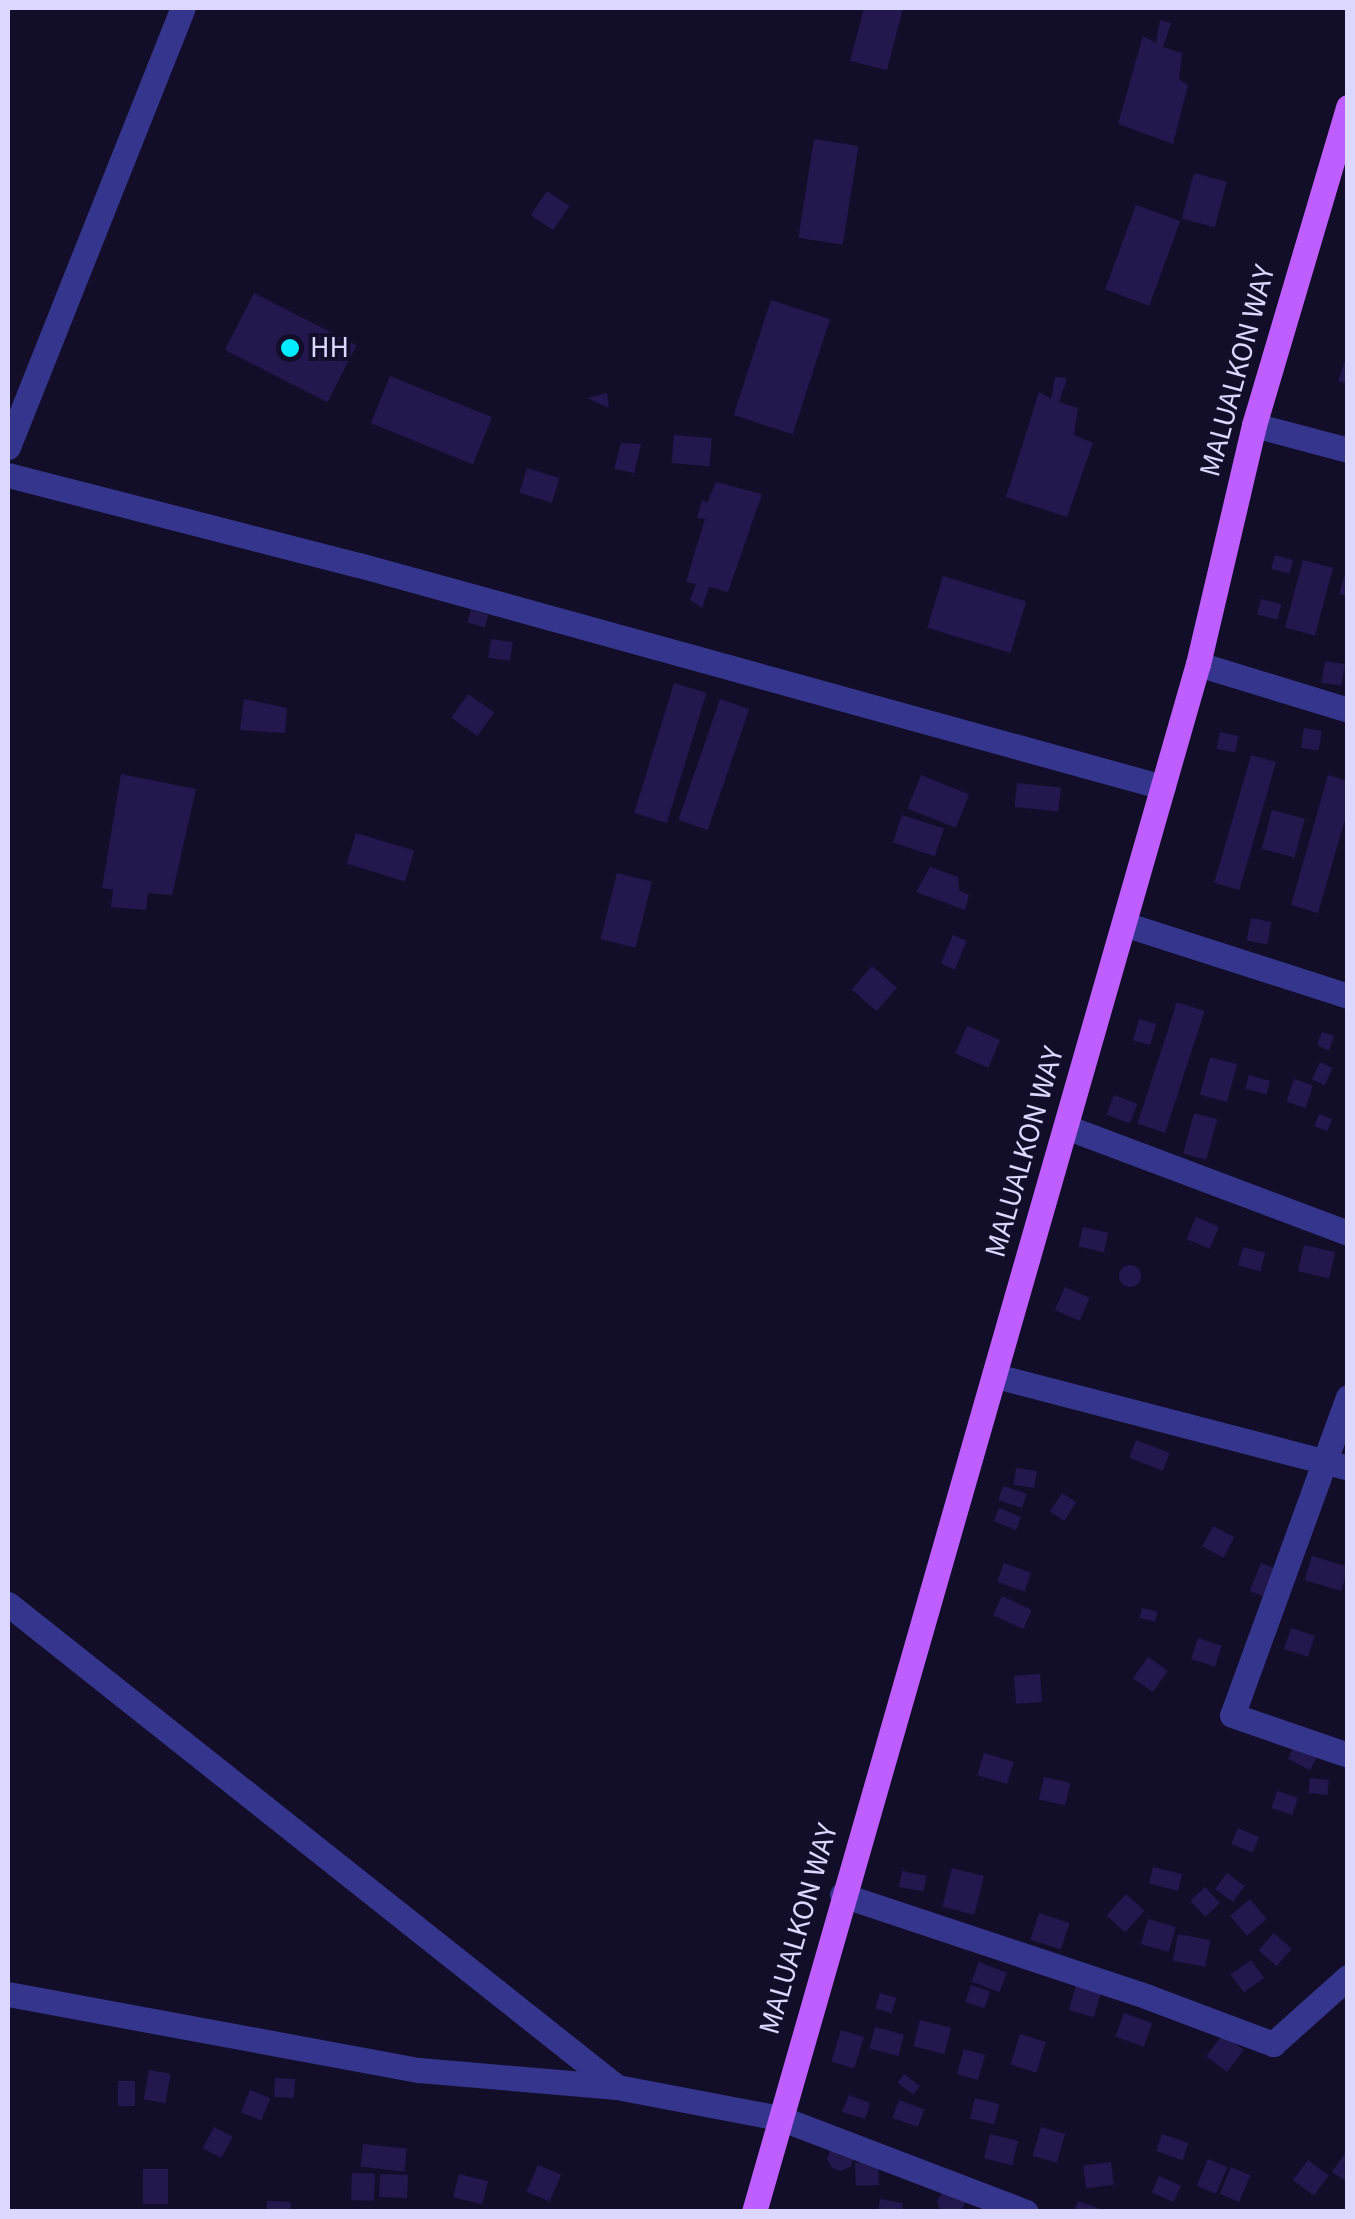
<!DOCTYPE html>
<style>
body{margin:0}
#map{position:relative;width:1355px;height:2219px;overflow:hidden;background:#120e2a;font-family:"Source Sans 3",sans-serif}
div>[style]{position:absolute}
.building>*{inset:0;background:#22184d;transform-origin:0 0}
.round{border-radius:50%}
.minor>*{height:25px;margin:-12.5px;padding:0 12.5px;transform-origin:12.5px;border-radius:12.5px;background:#36358d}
.major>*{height:25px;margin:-12.5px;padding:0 12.5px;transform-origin:12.5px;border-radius:12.5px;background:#bf5eff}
.dots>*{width:28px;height:28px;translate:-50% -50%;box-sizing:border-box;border:5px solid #120e2a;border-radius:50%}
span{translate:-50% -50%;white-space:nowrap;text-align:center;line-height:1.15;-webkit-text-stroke:8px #120e2a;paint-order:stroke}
.poi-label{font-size:30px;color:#dbd7ff}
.left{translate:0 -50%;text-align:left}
.street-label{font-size:30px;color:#dbd7ff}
.frame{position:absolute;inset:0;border:10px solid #dbd7ff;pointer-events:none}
</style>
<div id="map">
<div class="building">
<div style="clip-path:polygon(864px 8px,903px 8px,887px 70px,850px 61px)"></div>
<div style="clip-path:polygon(1160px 20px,1171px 23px,1163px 47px,1182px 53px,1179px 79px,1188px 85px,1173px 144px,1118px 124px,1143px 36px,1156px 43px)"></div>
<div style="left:814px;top:139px;width:45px;height:100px;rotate:9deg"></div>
<div style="left:1194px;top:173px;width:34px;height:47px;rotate:15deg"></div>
<div style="left:547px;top:191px;width:27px;height:29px;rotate:34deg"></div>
<div style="left:1136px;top:205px;width:47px;height:90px;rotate:20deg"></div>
<div style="left:254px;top:293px;width:115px;height:64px;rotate:27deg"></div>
<div style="left:771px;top:300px;width:62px;height:121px;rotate:18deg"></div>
<div style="clip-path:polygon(1348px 353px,1348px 384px,1338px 381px)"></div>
<div style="left:390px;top:376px;width:110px;height:51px;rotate:22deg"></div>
<div style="clip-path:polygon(1055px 377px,1067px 378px,1059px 402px,1078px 408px,1074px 435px,1093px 443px,1067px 517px,1006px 497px,1039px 392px,1051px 399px)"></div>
<div style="clip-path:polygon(607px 393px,609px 408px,587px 398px)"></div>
<div style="left:674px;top:435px;width:38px;height:28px;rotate:5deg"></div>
<div style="clip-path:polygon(621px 443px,641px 444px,634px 473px,614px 469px)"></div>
<div style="left:527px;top:468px;width:34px;height:26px;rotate:17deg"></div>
<div style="clip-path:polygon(716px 482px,762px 494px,728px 592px,709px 587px,702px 608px,690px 600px,696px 584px,686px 582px,705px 519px,697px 518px,702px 500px,707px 503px)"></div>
<div style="left:1275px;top:555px;width:19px;height:14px;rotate:16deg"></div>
<div style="left:1303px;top:560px;width:31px;height:70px;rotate:15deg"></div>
<div style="clip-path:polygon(1348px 565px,1348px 596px,1339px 594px)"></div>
<div style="left:943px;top:576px;width:87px;height:54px;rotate:17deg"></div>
<div style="left:1261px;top:599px;width:21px;height:16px;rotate:14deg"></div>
<div style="left:471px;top:610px;width:18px;height:13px;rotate:16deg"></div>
<div style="left:491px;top:639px;width:22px;height:19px;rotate:8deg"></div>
<div style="left:1325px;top:661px;width:20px;height:22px;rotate:9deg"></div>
<div style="left:674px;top:683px;width:34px;height:136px;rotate:17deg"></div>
<div style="left:468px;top:694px;width:32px;height:29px;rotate:35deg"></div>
<div style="clip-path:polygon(244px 699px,287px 708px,285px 733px,240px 730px)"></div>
<div style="left:720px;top:699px;width:31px;height:128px;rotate:19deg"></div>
<div style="left:1304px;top:728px;width:18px;height:20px;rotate:9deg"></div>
<div style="left:1220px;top:732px;width:19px;height:17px;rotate:12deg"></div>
<div style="left:1251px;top:755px;width:26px;height:133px;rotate:16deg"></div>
<div style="clip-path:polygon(121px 774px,196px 789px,172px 895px,148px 893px,146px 910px,111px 907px,113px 890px,102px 888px)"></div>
<div style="left:921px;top:775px;width:52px;height:36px;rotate:22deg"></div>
<div style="clip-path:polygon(1328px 775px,1348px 781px,1348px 809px,1318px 913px,1291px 905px)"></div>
<div style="left:1017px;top:783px;width:44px;height:24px;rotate:6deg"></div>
<div style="left:1272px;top:810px;width:34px;height:40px;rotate:15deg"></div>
<div style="left:902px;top:815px;width:44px;height:29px;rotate:18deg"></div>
<div style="left:356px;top:833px;width:61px;height:32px;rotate:17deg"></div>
<div style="clip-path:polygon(930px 867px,958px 877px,959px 890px,969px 895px,965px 910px,916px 892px)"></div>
<div style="left:617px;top:873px;width:36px;height:68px;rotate:14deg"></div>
<div style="left:1251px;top:918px;width:21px;height:23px;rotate:11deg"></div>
<div style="left:953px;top:935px;width:15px;height:31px;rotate:23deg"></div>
<div style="left:872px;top:966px;width:33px;height:31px;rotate:41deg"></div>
<div style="left:1177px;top:1002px;width:29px;height:128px;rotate:18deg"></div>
<div style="left:1139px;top:1019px;width:18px;height:22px;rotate:16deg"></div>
<div style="left:967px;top:1026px;width:36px;height:30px;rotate:23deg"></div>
<div style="clip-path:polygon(1322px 1032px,1334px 1036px,1329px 1051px,1317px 1045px)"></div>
<div style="left:1210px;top:1057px;width:28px;height:39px;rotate:15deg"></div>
<div style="left:1320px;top:1062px;width:14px;height:19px;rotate:25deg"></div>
<div style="left:1249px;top:1075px;width:22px;height:14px;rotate:16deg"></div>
<div style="left:1294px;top:1079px;width:20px;height:24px;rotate:18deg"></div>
<div style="left:1114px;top:1095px;width:25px;height:21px;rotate:21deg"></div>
<div style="left:1194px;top:1113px;width:24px;height:42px;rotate:15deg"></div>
<div style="left:1319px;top:1114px;width:14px;height:13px;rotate:21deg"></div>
<div style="left:1196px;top:1217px;width:25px;height:24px;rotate:23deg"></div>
<div style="left:1083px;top:1227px;width:26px;height:20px;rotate:13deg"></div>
<div style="left:1304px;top:1245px;width:32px;height:27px;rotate:13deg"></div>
<div style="left:1243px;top:1247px;width:23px;height:19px;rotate:15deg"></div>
<div class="round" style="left:1119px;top:1265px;width:22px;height:22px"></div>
<div style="left:1065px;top:1287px;width:27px;height:25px;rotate:24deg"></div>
<div style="left:1136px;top:1440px;width:36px;height:19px;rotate:21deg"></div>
<div style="left:1016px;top:1468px;width:21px;height:17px;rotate:8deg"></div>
<div style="left:1003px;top:1486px;width:25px;height:15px;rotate:18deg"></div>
<div style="left:1062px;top:1493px;width:17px;height:22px;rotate:33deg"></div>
<div style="left:999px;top:1508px;width:24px;height:14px;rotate:22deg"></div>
<div style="left:1213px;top:1526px;width:24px;height:23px;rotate:28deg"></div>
<div style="left:1312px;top:1556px;width:38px;height:25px;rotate:17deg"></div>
<div style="left:1004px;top:1563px;width:29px;height:20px;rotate:20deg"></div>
<div style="left:1261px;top:1563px;width:16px;height:30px;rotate:22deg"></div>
<div style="left:1002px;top:1596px;width:33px;height:21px;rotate:25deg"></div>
<div style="left:1142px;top:1608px;width:16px;height:10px;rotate:14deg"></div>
<div style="left:1291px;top:1628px;width:25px;height:22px;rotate:18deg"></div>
<div style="left:1198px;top:1638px;width:25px;height:22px;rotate:18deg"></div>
<div style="left:1148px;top:1657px;width:24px;height:26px;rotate:35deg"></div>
<div style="left:1040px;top:1674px;width:28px;height:26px;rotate:86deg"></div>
<div style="left:1297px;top:1741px;width:25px;height:20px;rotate:27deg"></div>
<div style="left:984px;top:1753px;width:31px;height:23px;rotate:17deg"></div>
<div style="left:1044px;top:1777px;width:27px;height:23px;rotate:13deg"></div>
<div style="left:1310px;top:1778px;width:19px;height:15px;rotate:6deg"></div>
<div style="left:1277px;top:1791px;width:22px;height:18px;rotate:18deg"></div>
<div style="left:1238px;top:1828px;width:23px;height:17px;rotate:23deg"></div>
<div style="left:1153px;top:1867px;width:30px;height:17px;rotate:14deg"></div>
<div style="left:952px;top:1868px;width:33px;height:40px;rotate:14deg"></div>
<div style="left:902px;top:1871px;width:25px;height:16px;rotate:11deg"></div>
<div style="left:1227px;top:1873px;width:22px;height:20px;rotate:36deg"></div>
<div style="left:1205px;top:1887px;width:22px;height:20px;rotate:47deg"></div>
<div style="left:1126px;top:1894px;width:25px;height:29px;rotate:42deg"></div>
<div style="left:1250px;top:1899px;width:26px;height:26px;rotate:50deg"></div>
<div style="left:1039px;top:1913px;width:32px;height:28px;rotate:18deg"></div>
<div style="left:1148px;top:1919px;width:29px;height:26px;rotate:16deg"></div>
<div style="left:1274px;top:1933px;width:24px;height:23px;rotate:42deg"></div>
<div style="left:1178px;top:1934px;width:33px;height:27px;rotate:11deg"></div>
<div style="left:1251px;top:1960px;width:22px;height:25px;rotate:54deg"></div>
<div style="left:979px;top:1962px;width:30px;height:21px;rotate:21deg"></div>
<div style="left:971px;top:1985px;width:20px;height:18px;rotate:18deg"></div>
<div style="left:1076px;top:1985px;width:26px;height:26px;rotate:16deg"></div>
<div style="left:880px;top:1993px;width:17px;height:16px;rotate:17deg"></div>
<div style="left:1124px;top:2013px;width:30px;height:25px;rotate:20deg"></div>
<div style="left:920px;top:2020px;width:32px;height:27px;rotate:14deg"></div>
<div style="left:875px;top:2027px;width:30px;height:22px;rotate:15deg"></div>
<div style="left:841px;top:2030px;width:24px;height:33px;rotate:17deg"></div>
<div style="left:1020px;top:2034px;width:27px;height:32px;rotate:17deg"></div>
<div style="left:1223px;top:2034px;width:26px;height:28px;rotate:37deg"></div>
<div style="left:964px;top:2049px;width:22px;height:26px;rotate:16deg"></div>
<div style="left:149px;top:2070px;width:22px;height:30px;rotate:10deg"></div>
<div style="left:904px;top:2074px;width:20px;height:11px;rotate:37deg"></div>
<div style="left:275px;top:2078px;width:20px;height:19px;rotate:3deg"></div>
<div style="left:118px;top:2081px;width:17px;height:25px"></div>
<div style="left:250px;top:2090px;width:22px;height:24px;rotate:22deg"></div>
<div style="clip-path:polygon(849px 2095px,870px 2103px,865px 2119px,842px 2112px)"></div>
<div style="left:975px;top:2098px;width:25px;height:21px;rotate:14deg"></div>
<div style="left:899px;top:2100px;width:27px;height:19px;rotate:20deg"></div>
<div style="left:214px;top:2127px;width:21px;height:24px;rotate:28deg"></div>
<div style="left:1041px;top:2127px;width:25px;height:30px;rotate:16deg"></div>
<div style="left:990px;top:2134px;width:29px;height:25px;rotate:14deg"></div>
<div style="left:1162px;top:2134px;width:28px;height:18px;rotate:19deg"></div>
<div style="left:363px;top:2144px;width:44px;height:23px;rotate:6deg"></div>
<div style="clip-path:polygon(831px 2149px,854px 2157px,851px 2166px,842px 2171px,832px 2168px,827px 2159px)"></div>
<div style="clip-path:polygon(1348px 2149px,1348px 2182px,1332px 2172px)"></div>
<div style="left:1208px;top:2159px;width:21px;height:29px;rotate:23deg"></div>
<div style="left:1308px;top:2160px;width:26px;height:25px;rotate:37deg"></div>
<div style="left:878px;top:2162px;width:23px;height:23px;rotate:88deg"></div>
<div style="left:1111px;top:2162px;width:23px;height:28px;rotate:83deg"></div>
<div style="left:538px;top:2165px;width:25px;height:29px;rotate:23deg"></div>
<div style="left:1231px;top:2167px;width:21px;height:29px;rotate:23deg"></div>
<div style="left:143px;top:2169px;width:25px;height:35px"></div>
<div style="left:352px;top:2173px;width:23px;height:27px;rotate:2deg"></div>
<div style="left:380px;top:2174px;width:28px;height:23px;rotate:2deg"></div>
<div style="left:459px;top:2174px;width:30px;height:24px;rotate:14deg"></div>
<div style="left:1159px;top:2176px;width:24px;height:18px;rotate:24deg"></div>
<div style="clip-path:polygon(942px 2192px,965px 2202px,961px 2212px,941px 2212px,937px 2202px)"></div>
<div style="clip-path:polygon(880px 2199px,903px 2203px,902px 2212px,878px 2212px)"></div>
<div style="left:267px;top:2201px;width:24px;height:11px;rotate:2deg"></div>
<div style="clip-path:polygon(1078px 2201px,1106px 2211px,1106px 2212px,1074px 2212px)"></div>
</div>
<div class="minor">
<div style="left:1254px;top:425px;width:97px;rotate:14.9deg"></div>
<div style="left:8px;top:447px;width:473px;rotate:-68.3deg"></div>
<div style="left:8px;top:475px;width:362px;rotate:14.4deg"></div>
<div style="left:359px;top:565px;width:834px;rotate:15.44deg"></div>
<div style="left:1198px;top:664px;width:157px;rotate:17deg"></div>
<div style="left:1124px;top:924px;width:235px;rotate:17.8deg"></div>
<div style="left:1066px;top:1127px;width:301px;rotate:20.6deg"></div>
<div style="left:996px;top:1376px;width:364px;rotate:14.6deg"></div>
<div style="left:1348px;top:1397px;width:338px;rotate:110deg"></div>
<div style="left:1232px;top:1715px;width:123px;rotate:19deg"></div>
<div style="left:8px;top:1604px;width:777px;rotate:38.42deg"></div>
<div style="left:842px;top:1895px;width:323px;rotate:18.4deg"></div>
<div style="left:1148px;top:1997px;width:134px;rotate:20.6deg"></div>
<div style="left:1273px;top:2044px;width:101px;rotate:-41.8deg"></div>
<div style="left:8px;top:1994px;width:418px;rotate:10.5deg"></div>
<div style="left:419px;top:2070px;width:199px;rotate:4.9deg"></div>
<div style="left:617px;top:2087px;width:166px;rotate:10.8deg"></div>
<div style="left:780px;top:2118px;width:263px;rotate:20.9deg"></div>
</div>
<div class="major">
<div style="left:754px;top:2212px;width:1610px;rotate:-74deg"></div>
<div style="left:1198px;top:664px;width:245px;rotate:-76.8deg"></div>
<div style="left:1254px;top:425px;width:332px;rotate:-73.5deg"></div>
</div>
<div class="dots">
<div style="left:290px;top:348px;background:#03ebff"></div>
</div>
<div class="poi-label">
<span class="left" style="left:310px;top:348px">HH</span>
</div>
<div class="street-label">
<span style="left:1238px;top:371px;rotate:-75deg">MALUALKON WAY</span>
<span style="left:1025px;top:1152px;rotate:-74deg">MALUALKON WAY</span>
<span style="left:799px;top:1929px;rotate:-74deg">MALUALKON WAY</span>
</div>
<div class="frame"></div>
</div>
